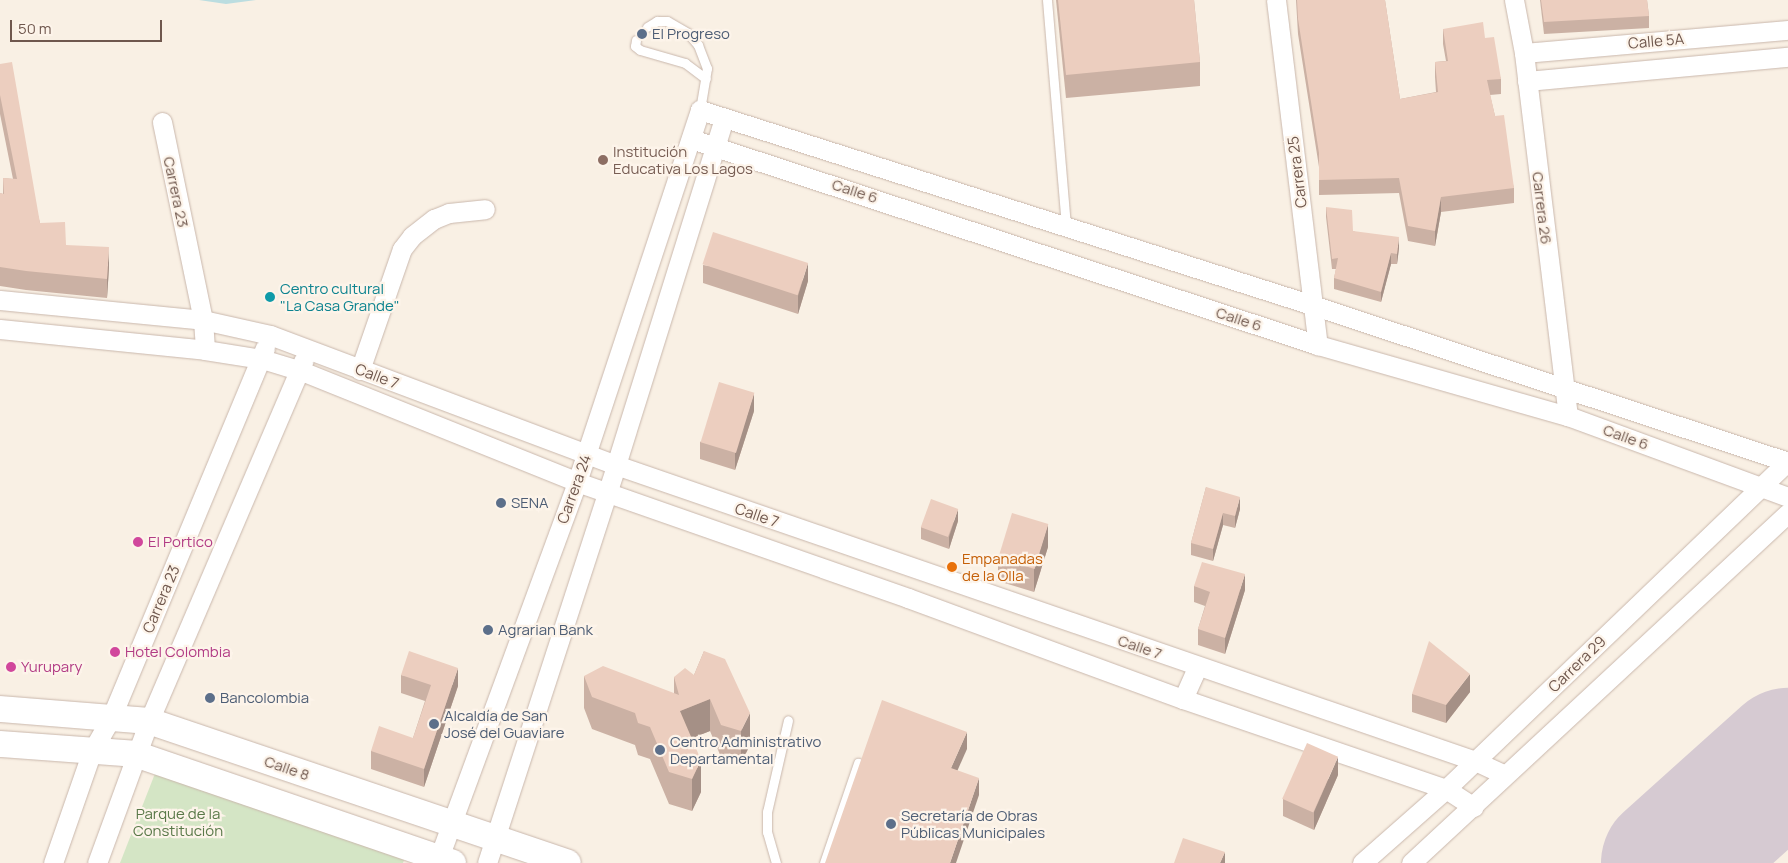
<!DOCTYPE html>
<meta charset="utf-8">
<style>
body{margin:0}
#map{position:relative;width:1788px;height:863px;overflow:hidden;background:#f9f0e4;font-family:Manrope,sans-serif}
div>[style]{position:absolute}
.green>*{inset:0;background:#d4e5c5}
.water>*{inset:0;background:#bbdde0}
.runway>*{height:138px;margin:-69px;padding:0 69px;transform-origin:69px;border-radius:69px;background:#d6cad2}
.roads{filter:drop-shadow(0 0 1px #c9b7ac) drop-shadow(0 0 1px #c9b7ac)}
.service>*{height:9px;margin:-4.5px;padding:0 4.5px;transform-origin:4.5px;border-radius:4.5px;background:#fff}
.minor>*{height:19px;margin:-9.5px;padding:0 9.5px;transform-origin:9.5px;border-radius:9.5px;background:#fff}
.secondary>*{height:26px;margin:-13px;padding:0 13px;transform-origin:13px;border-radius:13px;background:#fff}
.wall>*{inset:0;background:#cbb1a4}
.shaded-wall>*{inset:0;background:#a59086}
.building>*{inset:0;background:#eccebf;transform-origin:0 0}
.dots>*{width:14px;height:14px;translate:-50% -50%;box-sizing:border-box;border:2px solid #fdf4ea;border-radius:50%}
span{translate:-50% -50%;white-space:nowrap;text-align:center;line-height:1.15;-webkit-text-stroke:4.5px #fdf4ea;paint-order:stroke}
.service-label{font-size:15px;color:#4e5e75}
.left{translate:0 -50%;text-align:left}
.street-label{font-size:15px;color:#6f574d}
.education-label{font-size:15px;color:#785e54}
.culture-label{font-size:15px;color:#0d838f}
.hotel-label{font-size:15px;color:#b23c85}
.food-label{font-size:15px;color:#c56008}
.park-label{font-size:15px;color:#5a7949}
.scale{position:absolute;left:10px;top:20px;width:152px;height:22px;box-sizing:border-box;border:2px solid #6f574d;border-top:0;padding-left:6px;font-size:15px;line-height:18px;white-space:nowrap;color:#6f574d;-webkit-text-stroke:4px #fdf4ea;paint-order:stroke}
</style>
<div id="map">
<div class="green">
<div style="clip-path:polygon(156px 771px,404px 860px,403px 863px,120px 863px)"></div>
</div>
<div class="water">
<div style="clip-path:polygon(199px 0,256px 0,226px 4px)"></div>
</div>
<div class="runway">
<div style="left:1670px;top:863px;width:159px;rotate:-41.9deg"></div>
</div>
<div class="roads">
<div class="service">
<div style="left:1047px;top:0;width:226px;rotate:85.2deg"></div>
<div style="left:647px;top:27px;width:12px;rotate:-31deg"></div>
<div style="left:657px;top:21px;width:10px"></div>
<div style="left:667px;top:21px;width:24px;rotate:30deg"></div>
<div style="left:688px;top:33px;width:16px;rotate:50deg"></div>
<div style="left:698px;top:45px;width:25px;rotate:69deg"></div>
<div style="left:707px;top:68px;width:43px;rotate:99.5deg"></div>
<div style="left:636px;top:40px;width:6px;rotate:99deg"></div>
<div style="left:635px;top:46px;width:6px;rotate:39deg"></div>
<div style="left:640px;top:50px;width:47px;rotate:16.1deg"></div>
<div style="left:685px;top:63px;width:26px;rotate:37deg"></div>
<div style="left:776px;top:863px;width:32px;rotate:-106deg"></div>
<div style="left:767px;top:832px;width:20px;rotate:-90deg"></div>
<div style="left:767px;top:812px;width:94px;rotate:-77.1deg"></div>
<div style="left:824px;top:863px;width:106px;rotate:-71.2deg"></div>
</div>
<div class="minor">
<div style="left:1276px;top:0;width:348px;rotate:83.1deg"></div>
<div style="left:1514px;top:0;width:54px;rotate:79.3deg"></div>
<div style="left:1524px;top:53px;width:366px;rotate:83.1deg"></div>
<div style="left:1524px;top:53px;width:265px;rotate:-5deg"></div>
<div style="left:1527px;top:81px;width:262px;rotate:-5.3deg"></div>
<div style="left:162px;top:122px;width:202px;rotate:78.3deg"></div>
<div style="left:203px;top:320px;width:30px;rotate:86deg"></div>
<div style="left:691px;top:139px;width:660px;rotate:18.19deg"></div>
<div style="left:1318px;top:345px;width:260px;rotate:15.9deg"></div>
<div style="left:1568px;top:416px;width:234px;rotate:20.2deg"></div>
<div style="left:0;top:300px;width:204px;rotate:5.6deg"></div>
<div style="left:203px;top:320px;width:69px;rotate:12.6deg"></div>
<div style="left:270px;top:335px;width:370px;rotate:20.6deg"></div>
<div style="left:616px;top:465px;width:909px;rotate:19.01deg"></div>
<div style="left:1475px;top:761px;width:33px;rotate:25deg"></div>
<div style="left:0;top:329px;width:206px;rotate:5.8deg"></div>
<div style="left:205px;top:350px;width:58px;rotate:9deg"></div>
<div style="left:262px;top:359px;width:39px;rotate:17deg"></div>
<div style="left:299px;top:370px;width:300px;rotate:21.9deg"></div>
<div style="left:577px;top:482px;width:351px;rotate:19.3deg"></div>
<div style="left:908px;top:598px;width:293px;rotate:20.2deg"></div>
<div style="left:1183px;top:699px;width:278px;rotate:18.9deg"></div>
<div style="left:1446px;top:789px;width:33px;rotate:33deg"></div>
<div style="left:360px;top:370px;width:128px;rotate:-70.9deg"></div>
<div style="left:402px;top:249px;width:16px;rotate:-52deg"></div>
<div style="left:412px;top:236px;width:28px;rotate:-38deg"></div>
<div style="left:434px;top:219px;width:16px;rotate:-22deg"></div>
<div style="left:449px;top:213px;width:36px;rotate:-6deg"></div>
<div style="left:1183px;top:699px;width:35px;rotate:-66deg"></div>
<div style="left:53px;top:863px;width:119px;rotate:-70.8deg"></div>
<div style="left:92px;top:751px;width:38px;rotate:-60deg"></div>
<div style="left:111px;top:718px;width:401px;rotate:-67.4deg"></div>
<div style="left:97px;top:863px;width:151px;rotate:-69.9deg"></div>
<div style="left:149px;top:721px;width:393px;rotate:-66.8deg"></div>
<div style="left:437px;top:863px;width:406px;rotate:-69.8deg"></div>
<div style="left:577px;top:482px;width:392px;rotate:-71.7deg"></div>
<div style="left:700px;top:110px;width:642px;rotate:17.67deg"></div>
<div style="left:1312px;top:305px;width:501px;rotate:18.25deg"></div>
<div style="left:487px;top:863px;width:418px;rotate:-72deg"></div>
<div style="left:616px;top:465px;width:362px;rotate:-72.7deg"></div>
<div style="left:1362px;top:863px;width:112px;rotate:-41.4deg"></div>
<div style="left:1446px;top:789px;width:474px;rotate:-43.8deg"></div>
<div style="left:1411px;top:863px;width:514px;rotate:-42.87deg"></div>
</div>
<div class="secondary">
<div style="left:0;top:709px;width:149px;rotate:4.6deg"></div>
<div style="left:149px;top:721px;width:442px;rotate:18.7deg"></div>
<div style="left:0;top:744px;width:135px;rotate:4.2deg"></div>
<div style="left:135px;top:754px;width:336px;rotate:18.9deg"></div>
</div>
</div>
<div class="wall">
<div style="clip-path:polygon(1056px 0,1194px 0,1200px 62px,1200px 86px,1066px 98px)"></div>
<div style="clip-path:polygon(1296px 0,1385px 0,1400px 99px,1436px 92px,1435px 77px,1435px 62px,1446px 61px,1443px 44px,1443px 29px,1485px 38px,1501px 79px,1501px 94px,1490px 95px,1495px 116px,1514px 188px,1514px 203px,1441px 212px,1435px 246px,1408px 241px,1399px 193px,1319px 195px,1319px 167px,1298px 34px)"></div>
<div style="clip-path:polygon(1540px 0,1647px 0,1649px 16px,1649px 28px,1544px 34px)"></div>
<div style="clip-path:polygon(0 64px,40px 223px,66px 245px,109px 267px,107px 298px,26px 290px,0 286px,0 193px,3px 194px,3px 178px,13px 179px,0 114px)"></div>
<div style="clip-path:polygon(1326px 207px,1353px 231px,1399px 248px,1397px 264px,1391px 264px,1381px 302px,1334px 289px,1334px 278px,1336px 269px,1332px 269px,1326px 217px)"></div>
<div style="clip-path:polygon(703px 265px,808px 281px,798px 314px,703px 283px)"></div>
<div style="clip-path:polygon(754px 411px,735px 470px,700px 459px,700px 442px)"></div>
<div style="clip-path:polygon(1206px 487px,1240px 509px,1235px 528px,1223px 525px,1213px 561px,1191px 555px,1191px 543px)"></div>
<div style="clip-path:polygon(958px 521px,949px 549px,921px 539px,921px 527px)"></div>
<div style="clip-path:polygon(1048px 547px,1034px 592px,998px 581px,998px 558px)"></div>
<div style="clip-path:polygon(1194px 586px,1245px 590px,1225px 654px,1198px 645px,1198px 629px,1205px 606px,1194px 602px)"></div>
<div style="clip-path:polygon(704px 651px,750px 745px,741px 763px,721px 757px,710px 731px,692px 738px,701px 792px,692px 811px,669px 804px,650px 759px,638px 755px,635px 745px,592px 729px,584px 708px,584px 676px,674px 694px,674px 677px,694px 675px)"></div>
<div style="clip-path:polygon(401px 675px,458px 686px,424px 787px,371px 769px,371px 751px,413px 738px,425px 701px,401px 693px)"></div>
<div style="clip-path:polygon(1470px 692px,1446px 723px,1412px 712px,1412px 694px)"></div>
<div style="clip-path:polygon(1338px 775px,1314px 830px,1283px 816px,1283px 799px)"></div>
</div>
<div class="shaded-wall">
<div style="clip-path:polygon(1441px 197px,1441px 212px,1435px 246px,1435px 231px)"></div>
<div style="clip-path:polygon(1399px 237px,1399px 248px,1397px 264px,1397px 254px)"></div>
<div style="clip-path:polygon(109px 247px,109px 267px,107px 298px,107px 279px)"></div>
<div style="clip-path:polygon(1391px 253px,1391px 264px,1381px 302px,1381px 292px)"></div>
<div style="clip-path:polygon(808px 263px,808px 281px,798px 314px,798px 296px)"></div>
<div style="clip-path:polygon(754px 393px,754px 411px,735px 470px,735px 453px)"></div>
<div style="clip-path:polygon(1240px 497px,1240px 509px,1235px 528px,1235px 516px)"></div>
<div style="clip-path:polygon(958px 509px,958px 521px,949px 549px,949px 537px)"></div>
<div style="clip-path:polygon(1223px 513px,1223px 525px,1213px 561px,1213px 549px)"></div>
<div style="clip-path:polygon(1048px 524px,1048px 547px,1034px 592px,1034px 569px)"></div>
<div style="clip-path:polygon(1245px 574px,1245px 590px,1225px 654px,1225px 638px)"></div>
<div style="clip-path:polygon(458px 668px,458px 686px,424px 787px,424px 769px)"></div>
<div style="clip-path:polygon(1470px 674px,1470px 692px,1446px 723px,1446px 705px)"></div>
<div style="clip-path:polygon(710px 699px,710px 731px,680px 743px,680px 711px)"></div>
<div style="clip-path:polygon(750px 713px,750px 745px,741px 763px,741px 731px)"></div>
<div style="clip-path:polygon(967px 732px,967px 749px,951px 785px,951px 768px)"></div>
<div style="clip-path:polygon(1338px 757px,1338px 775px,1314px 830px,1314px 812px)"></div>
<div style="clip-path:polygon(701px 760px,701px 792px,692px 811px,692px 779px)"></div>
<div style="clip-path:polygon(979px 778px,979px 795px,956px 863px,950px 863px)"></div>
<div style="clip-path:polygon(1225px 852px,1225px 863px,1220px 863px)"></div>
</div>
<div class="building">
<div style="clip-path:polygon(1058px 0,1194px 0,1200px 62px,1066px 75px)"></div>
<div style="clip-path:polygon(1297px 0,1385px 0,1400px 99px,1438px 92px,1435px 62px,1448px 61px,1443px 29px,1483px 22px,1485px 38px,1494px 37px,1501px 79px,1487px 80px,1495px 116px,1504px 115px,1514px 188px,1441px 197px,1435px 231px,1408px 226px,1399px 178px,1319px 180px,1319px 153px,1298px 19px)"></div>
<div style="clip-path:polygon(1541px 0,1647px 0,1649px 16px,1544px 22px)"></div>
<div style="clip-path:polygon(12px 62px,40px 223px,65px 222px,66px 245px,109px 247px,107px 279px,26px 271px,0 267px,0 193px,4px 194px,3px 178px,17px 179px,0 95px,0 64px)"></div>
<div style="clip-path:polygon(1326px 207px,1352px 210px,1353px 231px,1399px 237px,1397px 254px,1391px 253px,1381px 292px,1334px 278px,1338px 258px,1332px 259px)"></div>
<div style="left:713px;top:232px;width:100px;height:34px;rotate:18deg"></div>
<div style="left:719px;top:382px;width:37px;height:63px;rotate:17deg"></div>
<div style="clip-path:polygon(1206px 487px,1240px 497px,1235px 516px,1223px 513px,1213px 549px,1191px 543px)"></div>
<div style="left:931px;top:499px;width:29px;height:30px;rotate:20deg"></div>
<div style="left:1012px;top:513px;width:38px;height:47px;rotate:17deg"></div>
<div style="clip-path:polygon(1202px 562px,1245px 574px,1225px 638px,1198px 629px,1210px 592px,1194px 586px)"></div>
<div style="clip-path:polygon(1429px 641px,1470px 674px,1446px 705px,1412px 694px)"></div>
<div style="clip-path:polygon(409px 651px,458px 668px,424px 769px,371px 751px,379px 726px,413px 738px,431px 685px,401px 675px)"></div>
<div style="clip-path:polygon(704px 651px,725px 659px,750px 713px,741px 731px,721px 725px,710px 699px,680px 711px,701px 760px,692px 779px,669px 772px,650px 727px,638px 723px,635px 713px,592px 697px,584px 676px,603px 666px,679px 695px,674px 677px,685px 668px,694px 675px)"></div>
<div style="clip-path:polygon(882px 700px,967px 732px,951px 768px,979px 778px,950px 863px,825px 863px)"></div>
<div style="left:1307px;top:743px;width:34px;height:61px;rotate:24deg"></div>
<div style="clip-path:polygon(1183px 838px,1225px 852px,1220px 863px,1174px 863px)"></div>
</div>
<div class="dots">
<div style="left:642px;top:34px;background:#5c6f8a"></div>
<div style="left:603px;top:160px;background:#8d6e63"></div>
<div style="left:270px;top:297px;background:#0f9aa8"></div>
<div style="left:501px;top:503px;background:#5c6f8a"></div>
<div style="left:138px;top:542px;background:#d1479c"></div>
<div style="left:952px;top:567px;background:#e8710a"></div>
<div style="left:488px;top:630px;background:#5c6f8a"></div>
<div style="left:115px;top:652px;background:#d1479c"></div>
<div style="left:11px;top:667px;background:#d1479c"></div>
<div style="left:210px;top:698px;background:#5c6f8a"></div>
<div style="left:434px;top:724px;background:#5c6f8a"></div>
<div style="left:660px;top:750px;background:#5c6f8a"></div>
<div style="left:891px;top:824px;background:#5c6f8a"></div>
</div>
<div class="service-label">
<span class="left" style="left:652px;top:34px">El Progreso</span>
<span class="left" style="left:511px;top:503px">SENA</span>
<span class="left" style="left:498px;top:630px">Agrarian Bank</span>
<span class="left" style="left:220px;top:698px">Bancolombia</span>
<span class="left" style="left:444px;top:724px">Alcaldía de San<br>José del Guaviare</span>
<span class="left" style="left:670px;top:750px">Centro Administrativo<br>Departamental</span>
<span class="left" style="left:901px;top:824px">Secretaría de Obras<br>Públicas Municipales</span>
</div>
<div class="street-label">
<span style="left:1656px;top:41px;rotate:-5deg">Calle 5A</span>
<span style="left:1297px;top:172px;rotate:-97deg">Carrera 25</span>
<span style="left:855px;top:191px;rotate:18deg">Calle 6</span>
<span style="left:176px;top:192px;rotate:78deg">Carrera 23</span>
<span style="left:1542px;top:208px;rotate:83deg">Carrera 26</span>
<span style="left:1239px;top:319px;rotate:18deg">Calle 6</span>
<span style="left:377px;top:376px;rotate:21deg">Calle 7</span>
<span style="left:1626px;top:437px;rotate:20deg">Calle 6</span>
<span style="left:574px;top:489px;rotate:-70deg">Carrera 24</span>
<span style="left:757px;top:515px;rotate:19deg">Calle 7</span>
<span style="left:161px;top:599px;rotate:-67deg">Carrera 23</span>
<span style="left:1140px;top:647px;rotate:19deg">Calle 7</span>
<span style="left:1577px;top:664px;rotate:-44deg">Carrera 29</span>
<span style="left:287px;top:768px;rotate:19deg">Calle 8</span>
</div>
<div class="education-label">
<span class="left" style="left:613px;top:160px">Institución<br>Educativa Los Lagos</span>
</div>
<div class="culture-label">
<span class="left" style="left:280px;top:297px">Centro cultural<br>"La Casa Grande"</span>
</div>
<div class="hotel-label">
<span class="left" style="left:148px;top:542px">El Portico</span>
<span class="left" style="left:125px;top:652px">Hotel Colombia</span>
<span class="left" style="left:21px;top:667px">Yurupary</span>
</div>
<div class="food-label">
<span class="left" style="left:962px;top:567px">Empanadas<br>de la Olla</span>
</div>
<div class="park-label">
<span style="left:178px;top:822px">Parque de la<br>Constitución</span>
</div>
<div class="scale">50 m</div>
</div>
